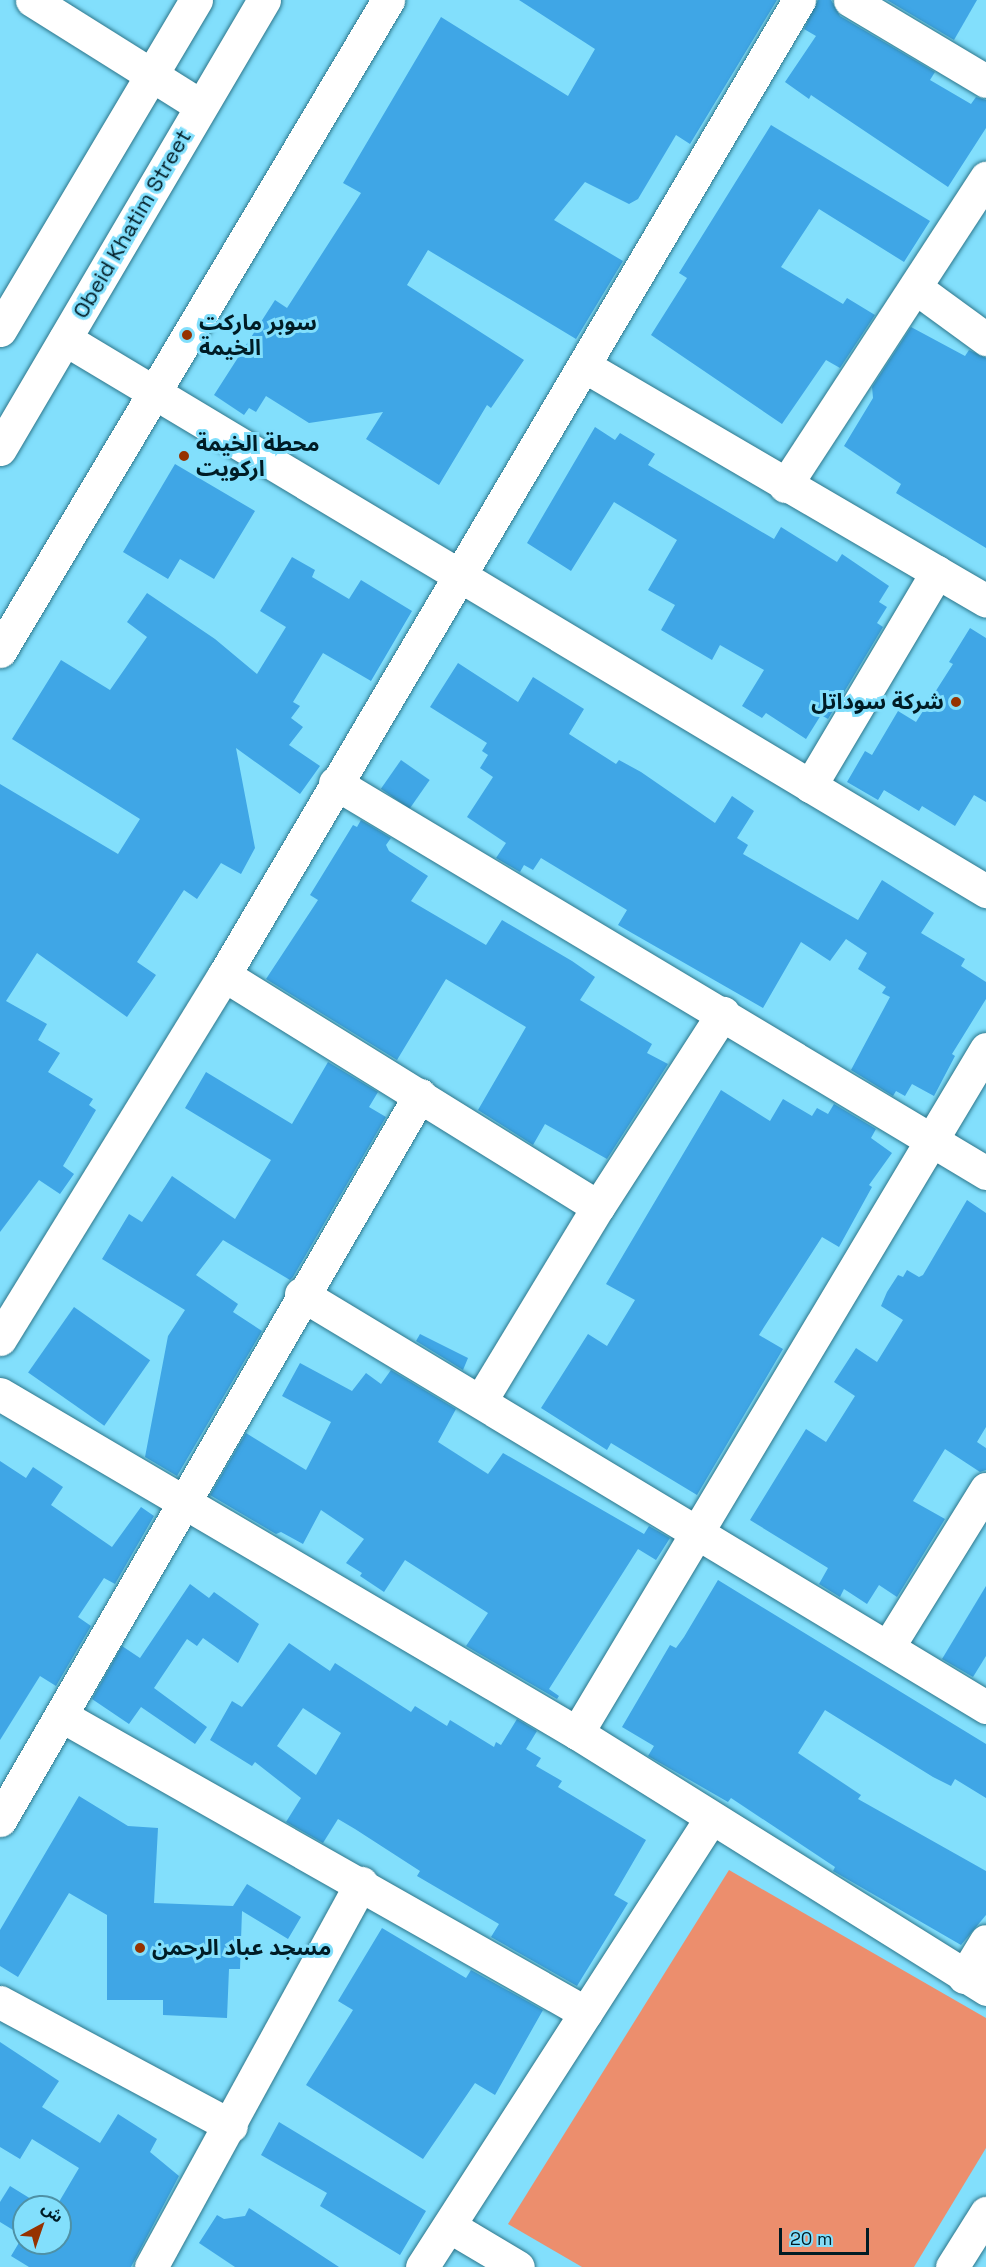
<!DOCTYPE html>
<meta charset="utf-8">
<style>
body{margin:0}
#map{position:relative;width:986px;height:2267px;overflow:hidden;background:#82dffc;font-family:"Space Grotesk","Noto Sans Arabic",sans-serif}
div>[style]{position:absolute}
.green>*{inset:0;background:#ec8e6d}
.building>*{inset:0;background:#3fa6e6;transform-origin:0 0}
.roads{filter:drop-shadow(0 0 2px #2d768b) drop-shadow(0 0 2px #2d768b)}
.street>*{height:33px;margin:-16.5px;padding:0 16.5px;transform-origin:16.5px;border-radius:16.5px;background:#fff}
.primary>*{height:33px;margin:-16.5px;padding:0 16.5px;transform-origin:16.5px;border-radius:16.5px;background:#fff}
.dots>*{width:16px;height:16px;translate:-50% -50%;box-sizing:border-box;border:3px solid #82dffc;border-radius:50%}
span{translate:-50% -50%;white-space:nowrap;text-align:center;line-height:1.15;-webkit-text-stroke:6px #82dffc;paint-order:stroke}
.street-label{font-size:22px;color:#001c25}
.poi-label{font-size:22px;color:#001c25;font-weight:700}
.left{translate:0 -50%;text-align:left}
.right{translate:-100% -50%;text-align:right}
.north{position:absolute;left:12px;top:2195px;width:60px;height:60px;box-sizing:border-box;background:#82dffc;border:2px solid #4e91a6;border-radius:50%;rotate:40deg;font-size:16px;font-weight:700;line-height:24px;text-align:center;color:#001c25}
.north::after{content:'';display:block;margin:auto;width:21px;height:27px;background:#963200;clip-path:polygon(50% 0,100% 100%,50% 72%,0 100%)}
.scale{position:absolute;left:779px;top:2228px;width:90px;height:27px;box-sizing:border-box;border:3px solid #001c25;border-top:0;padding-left:8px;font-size:18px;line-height:21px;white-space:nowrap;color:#001c25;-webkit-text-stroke:4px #82dffc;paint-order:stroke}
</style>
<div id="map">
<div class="green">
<div style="clip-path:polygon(729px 1870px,986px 2018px,986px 2148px,914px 2267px,582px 2267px,508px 2224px)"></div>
</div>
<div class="building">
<div style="clip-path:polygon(519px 0,777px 0,690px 144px,676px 135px,638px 199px,629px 204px,585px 182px,554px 220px,623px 261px,576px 339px,428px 250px,407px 285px,524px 360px,491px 408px,487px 405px,439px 485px,366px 439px,383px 412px,309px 423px,266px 396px,256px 412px,249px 408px,244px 415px,214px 395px,275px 300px,287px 308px,361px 193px,343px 183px,441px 17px,568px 96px,595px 49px)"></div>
<div style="clip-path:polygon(818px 0,831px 0,840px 16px,935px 72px,930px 80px,971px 104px,976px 97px,986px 100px,986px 128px,948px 187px,811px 95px,809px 99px,785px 82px,816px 36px,804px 29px)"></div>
<div style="clip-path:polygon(887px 0,977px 0,954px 40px)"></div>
<div style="clip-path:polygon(771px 125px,930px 221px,904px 262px,819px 209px,781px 267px,843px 304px,847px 298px,875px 315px,840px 368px,826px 360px,782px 424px,651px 335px,687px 278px,679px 273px)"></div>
<div style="clip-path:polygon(911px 327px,965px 356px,969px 350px,986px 358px,986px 548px,896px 493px,901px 484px,844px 446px,873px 398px,872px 387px)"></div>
<div style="clip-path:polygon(595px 427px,615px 440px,620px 433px,655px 454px,648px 465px,774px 539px,781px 527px,837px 562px,842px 554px,889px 586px,879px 602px,887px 607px,877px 623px,883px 627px,828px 719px,821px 715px,806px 739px,766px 713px,762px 718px,742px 706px,764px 670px,720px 645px,712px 660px,661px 630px,675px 605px,648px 590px,677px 540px,614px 502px,571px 571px,527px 543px)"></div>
<div style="clip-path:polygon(175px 464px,255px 511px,214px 579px,180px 559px,168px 579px,123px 552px)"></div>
<div style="clip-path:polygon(292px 557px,315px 570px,312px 577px,349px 599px,361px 580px,412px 611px,371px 681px,323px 653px,293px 702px,300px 706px,291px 718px,303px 727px,289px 745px,320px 766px,300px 794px,236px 748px,255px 848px,241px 874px,221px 863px,197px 899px,184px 890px,137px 962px,156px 975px,127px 1017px,37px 953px,6px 1001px,47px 1024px,38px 1040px,60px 1053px,48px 1072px,93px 1099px,89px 1105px,96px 1110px,63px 1166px,74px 1174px,60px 1194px,39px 1180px,0 1232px,0 784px,118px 854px,140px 819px,12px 739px,61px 660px,110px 690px,147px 637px,127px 622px,147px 593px,215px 639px,257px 674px,286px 627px,260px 611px)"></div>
<div style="clip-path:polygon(970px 628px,986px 638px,986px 802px,974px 795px,955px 826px,922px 806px,919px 811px,884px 790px,878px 800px,847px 782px,865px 751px,872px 755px,898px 711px,916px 722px,953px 664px,949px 662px)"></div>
<div style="clip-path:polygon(458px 663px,518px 702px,533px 677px,584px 709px,569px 734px,616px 764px,619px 760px,641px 772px,715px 823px,732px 796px,754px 811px,737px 838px,748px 845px,743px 854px,858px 920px,882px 880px,934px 913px,921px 933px,965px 959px,961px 966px,986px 982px,986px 999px,952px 1054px,955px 1056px,934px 1096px,912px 1084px,905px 1096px,896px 1091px,893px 1096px,851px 1070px,890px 997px,882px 993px,886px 987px,858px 969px,867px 953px,846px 939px,830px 961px,801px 942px,763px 1008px,618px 925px,627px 910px,541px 858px,533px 870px,524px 865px,520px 872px,496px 858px,506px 843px,467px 817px,493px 777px,480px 768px,488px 755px,482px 751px,487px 743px,430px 707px)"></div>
<div style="left:401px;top:760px;width:35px;height:35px;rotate:35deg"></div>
<div style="clip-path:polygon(361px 820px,391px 838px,386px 845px,389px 851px,428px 876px,411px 901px,486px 945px,502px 920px,572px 961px,595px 977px,580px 1000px,652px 1044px,647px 1053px,668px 1064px,607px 1159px,545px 1124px,533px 1145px,478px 1110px,526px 1027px,446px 979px,397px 1060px,266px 979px,318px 900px,310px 895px,353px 825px,357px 827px)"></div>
<div style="clip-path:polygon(328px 1062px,378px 1092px,369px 1107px,386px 1117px,293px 1277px,290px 1280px,223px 1240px,196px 1275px,238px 1304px,233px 1312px,262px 1331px,177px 1476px,145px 1457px,168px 1336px,185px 1310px,102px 1259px,129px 1214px,142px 1222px,172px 1176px,235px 1219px,271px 1160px,185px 1108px,206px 1072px,292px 1124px)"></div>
<div style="clip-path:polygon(721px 1090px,770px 1121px,783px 1099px,812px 1116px,817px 1108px,828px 1114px,834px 1104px,876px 1129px,871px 1138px,892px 1153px,869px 1185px,872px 1187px,839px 1247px,822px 1237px,759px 1335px,783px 1349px,697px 1495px,611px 1443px,607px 1450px,541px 1408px,588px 1334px,607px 1346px,635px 1300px,606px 1284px)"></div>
<div style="clip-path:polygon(967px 1200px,986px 1213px,986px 1427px,977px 1442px,986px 1448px,986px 1470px,980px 1472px,945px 1449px,913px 1501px,945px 1519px,897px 1597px,879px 1585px,867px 1604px,844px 1589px,840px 1597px,819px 1584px,828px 1568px,750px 1520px,806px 1429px,826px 1442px,855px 1396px,834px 1382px,856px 1348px,877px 1362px,903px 1320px,881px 1306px,887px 1292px,898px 1275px,903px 1277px,907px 1270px,919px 1277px,923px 1275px)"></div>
<div style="left:74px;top:1307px;width:93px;height:80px;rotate:35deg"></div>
<div style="clip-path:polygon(420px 1334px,468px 1358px,463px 1370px,416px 1341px)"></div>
<div style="clip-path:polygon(300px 1363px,352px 1391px,366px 1373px,381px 1384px,391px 1370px,456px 1409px,438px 1442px,488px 1474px,503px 1453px,644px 1534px,649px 1526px,670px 1538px,656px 1560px,638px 1549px,549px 1689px,559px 1696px,557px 1699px,466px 1646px,488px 1613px,405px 1560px,384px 1592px,360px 1576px,362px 1573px,346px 1563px,364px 1539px,321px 1510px,303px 1544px,281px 1532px,276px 1534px,210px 1495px,246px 1433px,306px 1470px,331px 1422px,282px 1396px)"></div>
<div style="clip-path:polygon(0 1461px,26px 1478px,33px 1467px,63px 1487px,51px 1505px,112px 1547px,141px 1507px,154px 1516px,115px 1584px,104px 1578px,78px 1617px,91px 1626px,56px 1686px,40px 1676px,0 1740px)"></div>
<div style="clip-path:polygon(718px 1580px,986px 1744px,986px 1798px,955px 1779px,951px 1786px,933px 1777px,825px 1710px,798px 1753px,861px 1795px,858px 1799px,986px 1871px,986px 1915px,961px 1945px,833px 1871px,835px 1867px,731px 1798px,728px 1802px,648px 1756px,654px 1746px,622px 1727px,670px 1645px,676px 1648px,684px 1637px)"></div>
<div style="clip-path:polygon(190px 1584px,209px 1598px,214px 1592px,259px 1624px,238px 1663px,203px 1638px,197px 1646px,187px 1639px,154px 1688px,207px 1727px,195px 1744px,141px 1707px,129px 1724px,92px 1699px,122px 1646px,140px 1658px)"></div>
<div style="clip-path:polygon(986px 1586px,986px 1656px,973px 1677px,942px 1659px)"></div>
<div style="clip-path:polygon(evenodd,289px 1643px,330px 1671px,335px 1663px,411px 1712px,415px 1706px,447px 1726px,450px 1720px,494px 1747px,496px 1742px,501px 1745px,517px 1719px,537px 1731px,526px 1749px,541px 1758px,536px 1766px,562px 1781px,558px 1787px,646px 1840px,614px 1895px,628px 1903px,577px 1986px,491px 1937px,499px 1924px,417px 1876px,420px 1871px,355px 1829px,338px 1819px,323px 1843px,286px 1822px,301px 1798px,255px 1762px,252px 1766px,210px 1740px,232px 1701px,242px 1707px,289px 1643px,303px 1708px,341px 1733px,316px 1775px,277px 1746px,303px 1708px)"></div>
<div style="clip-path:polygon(79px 1796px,128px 1826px,158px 1828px,154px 1903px,233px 1906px,247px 1884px,301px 1917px,288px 1939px,242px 1911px,240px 1969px,229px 1969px,227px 2018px,163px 2015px,163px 2000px,107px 2000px,107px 1915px,69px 1893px,18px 1977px,0 1966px,0 1930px)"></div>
<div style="clip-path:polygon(382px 1928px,466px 1978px,471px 1970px,543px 2010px,495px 2095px,475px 2083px,423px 2159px,306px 2085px,353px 2010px,338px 2001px)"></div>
<div style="clip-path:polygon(0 2042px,59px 2081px,42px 2107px,100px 2143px,118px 2114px,157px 2139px,150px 2152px,179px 2176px,131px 2267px,29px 2267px,11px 2256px,23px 2236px,0 2222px,0 2202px,10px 2186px,44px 2207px,24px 2207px,24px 2243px,60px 2243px,60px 2207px,56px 2207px,79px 2168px,32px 2139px,20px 2159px,0 2147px)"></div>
<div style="clip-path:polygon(279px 2122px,426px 2211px,400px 2255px,320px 2206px,327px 2193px,261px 2155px)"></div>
<div style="clip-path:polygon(249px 2208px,339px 2267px,235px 2267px,199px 2243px,217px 2215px,224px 2219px,245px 2216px)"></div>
</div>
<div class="roads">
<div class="street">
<div style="left:32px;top:0;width:199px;rotate:32.1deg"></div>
<div style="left:850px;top:0;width:158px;rotate:30.8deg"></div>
<div style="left:916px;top:288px;width:87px;rotate:36.1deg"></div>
<div style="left:65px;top:339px;width:1074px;rotate:30.94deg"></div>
<div style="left:586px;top:367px;width:463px;rotate:30.3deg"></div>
<div style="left:785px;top:486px;width:368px;rotate:-56.9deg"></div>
<div style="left:0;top:651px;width:758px;rotate:-59.2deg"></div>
<div style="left:335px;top:783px;width:759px;rotate:30.92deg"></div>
<div style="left:810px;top:786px;width:249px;rotate:-59.3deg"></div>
<div style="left:224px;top:975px;width:440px;rotate:31.8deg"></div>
<div style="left:301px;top:1294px;width:800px;rotate:31.09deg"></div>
<div style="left:0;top:1339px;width:427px;rotate:-58.4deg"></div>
<div style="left:224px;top:975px;width:1132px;rotate:-59.47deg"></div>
<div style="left:0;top:1394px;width:669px;rotate:30.44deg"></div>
<div style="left:577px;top:1733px;width:483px;rotate:32deg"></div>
<div style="left:481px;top:1400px;width:226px;rotate:-58.8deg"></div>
<div style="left:598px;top:1207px;width:231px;rotate:-57.2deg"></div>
<div style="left:888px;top:1647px;width:186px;rotate:-58.2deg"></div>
<div style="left:62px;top:1716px;width:602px;rotate:29.54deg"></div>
<div style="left:577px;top:1733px;width:797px;rotate:-59.12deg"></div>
<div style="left:0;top:1820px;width:838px;rotate:-59.92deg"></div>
<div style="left:964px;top:1977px;width:42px;rotate:-58.6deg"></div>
<div style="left:0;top:2002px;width:262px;rotate:28.2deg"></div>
<div style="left:449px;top:2226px;width:80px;rotate:30.7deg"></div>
<div style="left:151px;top:2267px;width:438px;rotate:-61.3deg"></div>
<div style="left:422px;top:2267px;width:534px;rotate:-57.23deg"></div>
<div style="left:952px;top:2267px;width:64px;rotate:-57.8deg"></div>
</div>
<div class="primary">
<div style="left:0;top:330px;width:384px;rotate:-59.3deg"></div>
<div style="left:0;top:449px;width:521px;rotate:-59.55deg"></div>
</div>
</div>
<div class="dots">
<div style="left:187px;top:335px;background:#963200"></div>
<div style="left:184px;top:456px;background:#963200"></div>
<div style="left:956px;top:702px;background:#963200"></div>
<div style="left:140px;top:1948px;background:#963200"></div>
</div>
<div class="street-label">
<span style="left:132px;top:224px;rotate:-60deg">Obeid Khatim Street</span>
</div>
<div class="poi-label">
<span class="left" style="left:199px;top:335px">سوبر ماركت<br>الخيمة</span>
<span class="left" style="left:196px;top:456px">محطة الخيمة<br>اركويت</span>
<span class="right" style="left:944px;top:702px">شركة سوداتل</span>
<span class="left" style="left:152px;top:1948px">مسجد عباد الرحمن</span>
</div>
<div class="north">ش</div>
<div class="scale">20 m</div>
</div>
